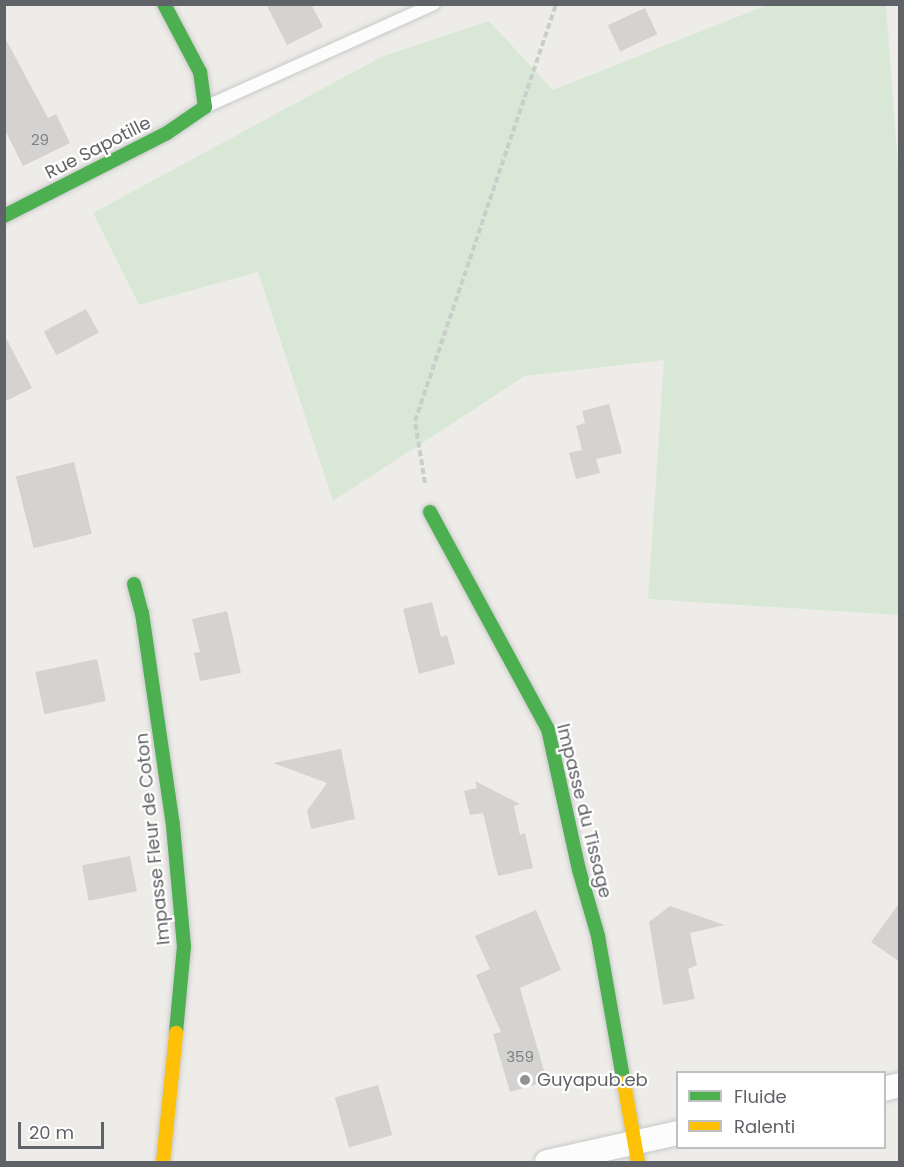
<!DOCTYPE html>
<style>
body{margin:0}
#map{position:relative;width:904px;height:1167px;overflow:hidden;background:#edece9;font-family:Poppins,sans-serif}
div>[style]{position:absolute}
.green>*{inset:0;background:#d9e8d6}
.building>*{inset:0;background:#d4d3d2;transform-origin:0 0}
.path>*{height:4px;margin-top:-2px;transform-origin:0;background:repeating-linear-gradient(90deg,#cacecb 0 6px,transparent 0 9px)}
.roads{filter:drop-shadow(0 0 2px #c8c8c8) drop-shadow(0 0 2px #c8c8c8)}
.lane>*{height:12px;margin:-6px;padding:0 6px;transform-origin:6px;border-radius:6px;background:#fcfcfc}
.street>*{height:24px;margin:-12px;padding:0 12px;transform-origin:12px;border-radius:12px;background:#fcfcfc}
.fast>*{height:14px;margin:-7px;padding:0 7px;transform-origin:7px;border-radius:7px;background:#4caf50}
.slow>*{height:14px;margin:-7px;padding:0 7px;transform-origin:7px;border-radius:7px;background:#ffc107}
.dots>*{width:16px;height:16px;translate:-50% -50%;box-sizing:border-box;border:3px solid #fff;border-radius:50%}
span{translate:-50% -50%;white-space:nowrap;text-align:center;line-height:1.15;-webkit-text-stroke:4.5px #fff;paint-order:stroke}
.number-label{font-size:15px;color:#7e8082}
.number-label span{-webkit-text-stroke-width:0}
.street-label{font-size:18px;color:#5f6266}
.poi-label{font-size:18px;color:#5f6266}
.left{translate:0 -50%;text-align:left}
.frame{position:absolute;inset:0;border:6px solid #5f6266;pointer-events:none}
.legend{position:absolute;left:676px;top:1071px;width:210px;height:78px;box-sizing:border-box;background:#fff;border:2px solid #bfc0c2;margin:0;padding:8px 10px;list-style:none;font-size:18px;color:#5f6266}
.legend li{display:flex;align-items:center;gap:12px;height:30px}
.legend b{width:30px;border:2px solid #bfc0c2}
.scale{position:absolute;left:18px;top:1122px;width:86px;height:27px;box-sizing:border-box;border:3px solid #5f6266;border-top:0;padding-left:8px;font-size:18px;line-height:21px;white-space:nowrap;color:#5f6266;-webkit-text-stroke:4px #fff;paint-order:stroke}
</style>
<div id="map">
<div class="green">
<div style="clip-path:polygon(767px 5px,886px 5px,900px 195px,899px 615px,648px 599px,664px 360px,525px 376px,333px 501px,258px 272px,139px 305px,93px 213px,381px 57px,489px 21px,553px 90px)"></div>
</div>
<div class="building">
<div style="clip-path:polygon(266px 4px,311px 4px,323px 27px,287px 45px)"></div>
<div style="left:645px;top:8px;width:29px;height:41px;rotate:65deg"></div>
<div style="clip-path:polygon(4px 36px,48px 118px,56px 114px,70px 143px,23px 166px,4px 128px)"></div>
<div style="left:86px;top:309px;width:27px;height:48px;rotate:62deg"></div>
<div style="clip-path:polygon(4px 334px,32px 388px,4px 402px)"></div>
<div style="clip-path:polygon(609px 404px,622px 453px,596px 459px,600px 473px,576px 479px,569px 453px,582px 450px,576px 426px,585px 423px,582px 411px)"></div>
<div style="left:74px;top:462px;width:74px;height:60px;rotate:76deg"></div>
<div style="clip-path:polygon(432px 602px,441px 637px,447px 635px,455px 664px,419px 674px,403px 609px)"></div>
<div style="clip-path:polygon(227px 611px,241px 673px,200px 681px,194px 653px,200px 652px,192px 619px)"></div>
<div style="left:97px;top:659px;width:43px;height:63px;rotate:78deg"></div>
<div style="clip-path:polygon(341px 749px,355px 819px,311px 829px,307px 811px,327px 783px,273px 763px)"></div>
<div style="clip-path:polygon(475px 781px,520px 804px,514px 806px,520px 835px,525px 833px,533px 868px,498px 876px,483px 813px,470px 815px,464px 791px,477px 788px)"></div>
<div style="left:130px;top:856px;width:36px;height:49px;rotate:79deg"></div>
<div style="clip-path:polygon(900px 902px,900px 962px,871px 942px)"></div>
<div style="clip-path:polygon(670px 906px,725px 925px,690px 933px,697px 965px,688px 969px,695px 999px,663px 1005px,649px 922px)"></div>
<div style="clip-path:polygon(536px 910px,561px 970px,520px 988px,547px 1081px,510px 1092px,493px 1034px,501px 1032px,476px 975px,490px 969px,475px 936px)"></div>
<div style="left:378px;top:1085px;width:52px;height:45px;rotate:74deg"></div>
</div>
<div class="path">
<div style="left:425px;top:483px;width:63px;rotate:-99.2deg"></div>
<div style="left:415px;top:421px;width:440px;rotate:-71.3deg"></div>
</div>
<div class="roads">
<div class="lane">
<div style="left:205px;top:107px;width:251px;rotate:-24.2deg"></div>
</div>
<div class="street">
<div style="left:884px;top:1089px;width:16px;rotate:-14deg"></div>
<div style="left:547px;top:1162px;width:134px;rotate:-12.5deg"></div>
</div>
<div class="fast">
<div style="left:4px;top:216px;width:183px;rotate:-27deg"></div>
<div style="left:167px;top:133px;width:46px;rotate:-34.4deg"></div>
<div style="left:205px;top:107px;width:35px;rotate:-98deg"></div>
<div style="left:200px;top:72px;width:77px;rotate:-117.9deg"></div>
<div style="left:430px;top:512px;width:247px;rotate:61.5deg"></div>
<div style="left:548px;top:729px;width:144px;rotate:77.6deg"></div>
<div style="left:579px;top:870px;width:69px;rotate:73.9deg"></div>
<div style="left:598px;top:936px;width:149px;rotate:80deg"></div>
<div style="left:134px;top:584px;width:30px;rotate:75deg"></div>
<div style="left:142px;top:613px;width:215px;rotate:81.7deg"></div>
<div style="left:173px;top:826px;width:121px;rotate:84.8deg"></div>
<div style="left:184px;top:946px;width:87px;rotate:95.3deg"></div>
</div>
<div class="slow">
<div style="left:624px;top:1083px;width:80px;rotate:80deg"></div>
<div style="left:163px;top:1162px;width:130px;rotate:-84.2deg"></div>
</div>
</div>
<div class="dots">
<div style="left:525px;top:1080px;background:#919294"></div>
</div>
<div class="number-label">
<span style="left:40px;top:140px">29</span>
<span style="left:520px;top:1057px">359</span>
</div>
<div class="street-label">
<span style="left:98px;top:148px;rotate:-27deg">Rue Sapotille</span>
<span style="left:584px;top:811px;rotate:76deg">Impasse du Tissage</span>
<span style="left:153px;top:839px;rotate:-96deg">Impasse Fleur de Coton</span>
</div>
<div class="poi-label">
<span class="left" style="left:537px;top:1080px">Guyapub.eb</span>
</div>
<div class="frame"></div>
<ul class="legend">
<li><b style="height:8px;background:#4caf50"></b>Fluide</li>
<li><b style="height:8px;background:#ffc107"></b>Ralenti</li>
</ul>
<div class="scale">20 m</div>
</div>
